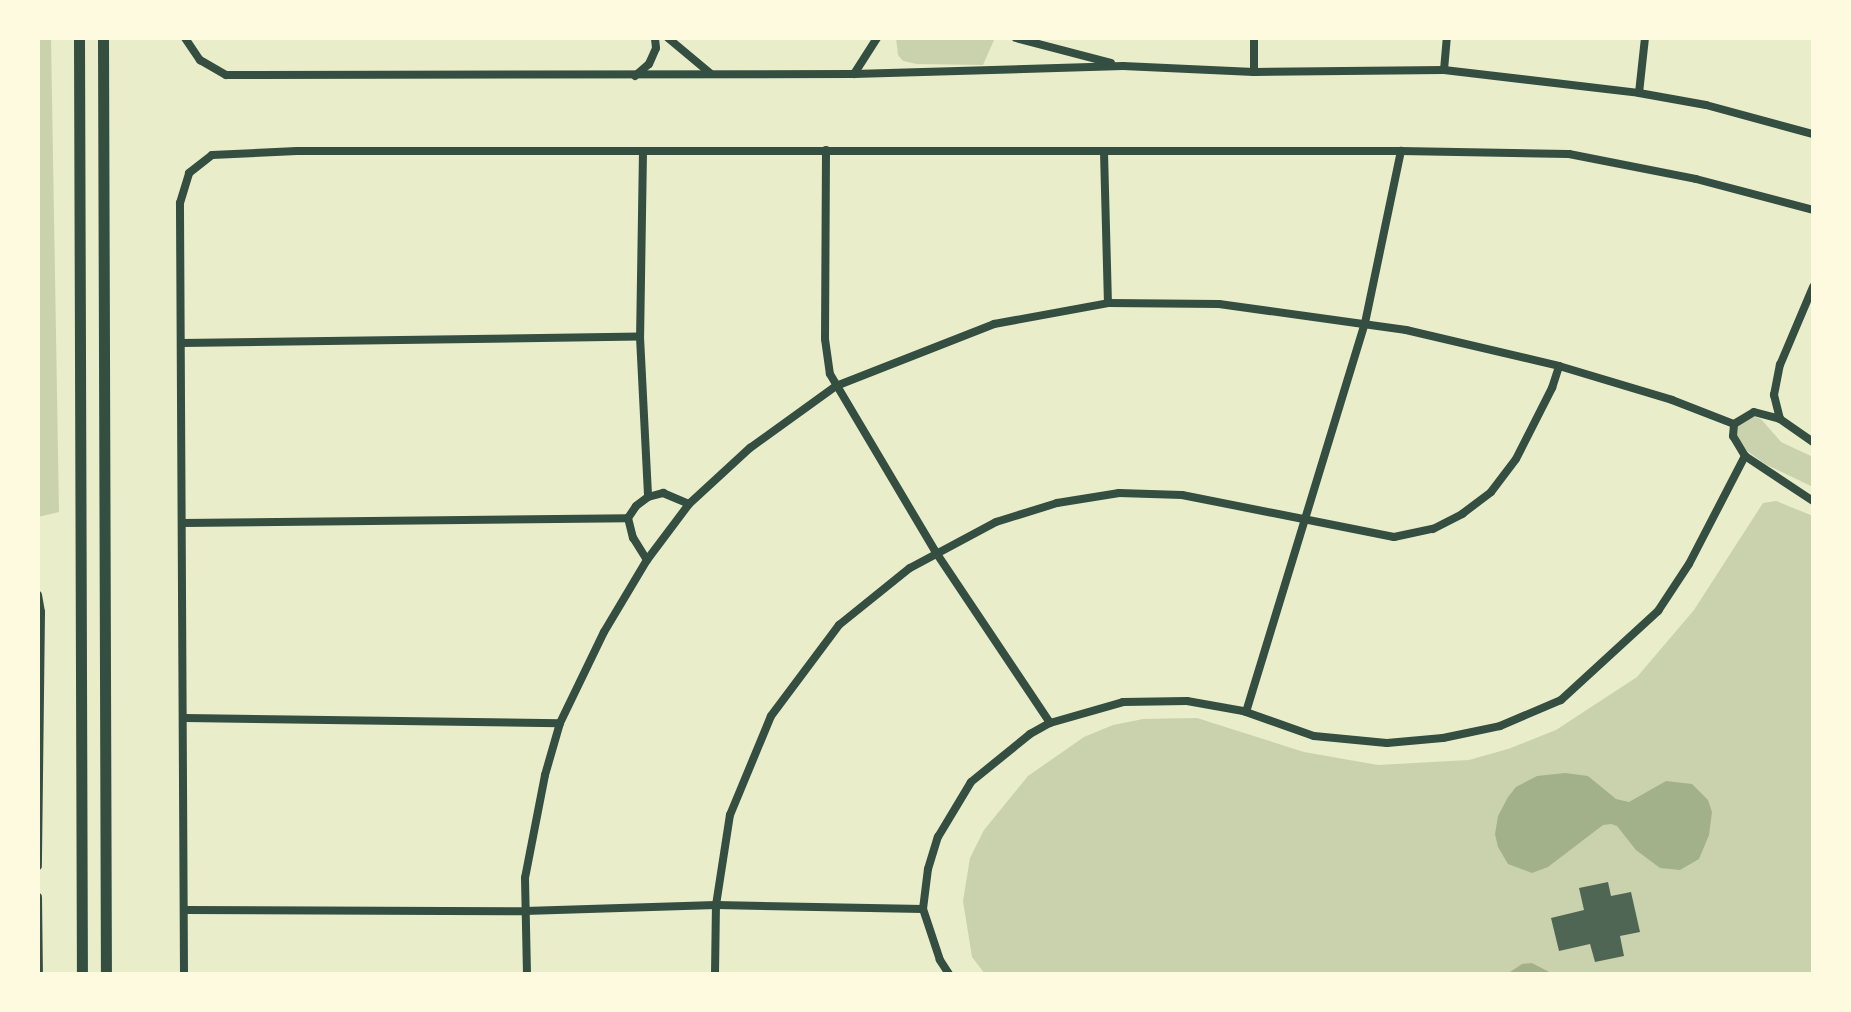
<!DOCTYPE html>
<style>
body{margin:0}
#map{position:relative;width:1851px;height:1012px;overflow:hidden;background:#e9edc9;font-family:"Crimson Pro",serif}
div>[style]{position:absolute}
.green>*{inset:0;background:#cad2ad}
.water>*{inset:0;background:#a3b18a}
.building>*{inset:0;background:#4f6655}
.minor>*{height:8px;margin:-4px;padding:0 4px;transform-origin:4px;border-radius:4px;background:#344e41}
.tertiary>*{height:11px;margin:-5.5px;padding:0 5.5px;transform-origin:5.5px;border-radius:5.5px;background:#344e41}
span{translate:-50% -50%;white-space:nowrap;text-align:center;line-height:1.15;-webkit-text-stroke:8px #fefae0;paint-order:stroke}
.frame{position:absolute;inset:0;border:40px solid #fefae0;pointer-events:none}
</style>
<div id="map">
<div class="green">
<div style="clip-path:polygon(38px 38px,51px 38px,59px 512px,38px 517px)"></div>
<div style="clip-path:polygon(896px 38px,989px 38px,994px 40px,983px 65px,917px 64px,903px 61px,898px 55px)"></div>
<div style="clip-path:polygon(1752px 416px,1761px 419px,1781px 442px,1813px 457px,1813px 487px,1765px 464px,1743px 448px,1736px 438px,1738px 423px)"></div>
<div style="clip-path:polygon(1776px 501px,1813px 516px,1813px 974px,985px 974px,972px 957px,963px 901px,970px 858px,984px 830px,1028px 776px,1084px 737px,1113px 725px,1143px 719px,1197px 718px,1304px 752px,1378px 765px,1469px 760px,1508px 749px,1556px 730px,1637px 677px,1694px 610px,1763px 503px)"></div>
</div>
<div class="water">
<div style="clip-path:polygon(1565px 773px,1588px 776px,1616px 799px,1629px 802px,1666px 781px,1692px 784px,1708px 800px,1712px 812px,1709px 835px,1699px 859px,1680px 870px,1660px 868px,1636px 850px,1617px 826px,1611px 824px,1603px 825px,1548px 867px,1532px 873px,1508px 864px,1498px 847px,1495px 834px,1498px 816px,1508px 797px,1516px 787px,1537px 776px)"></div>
<div style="clip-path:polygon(1532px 963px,1553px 974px,1507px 974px,1522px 964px)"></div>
</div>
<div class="building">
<div style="clip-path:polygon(1608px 882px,1611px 896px,1631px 892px,1640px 932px,1620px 936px,1624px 956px,1595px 962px,1590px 944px,1559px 951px,1551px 918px,1584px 910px,1579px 888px)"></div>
</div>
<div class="minor">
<div style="left:185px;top:38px;width:27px;rotate:56deg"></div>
<div style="left:200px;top:60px;width:30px;rotate:30deg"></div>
<div style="left:226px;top:75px;width:628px;rotate:-0.09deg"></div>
<div style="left:854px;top:74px;width:269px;rotate:-1.7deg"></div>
<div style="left:1123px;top:66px;width:131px;rotate:2.6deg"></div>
<div style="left:1254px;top:72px;width:190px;rotate:-0.6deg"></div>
<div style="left:1444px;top:70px;width:196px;rotate:6.7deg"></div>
<div style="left:1639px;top:93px;width:68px;rotate:10.2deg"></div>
<div style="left:1706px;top:105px;width:111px;rotate:15.2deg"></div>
<div style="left:668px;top:38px;width:55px;rotate:39.8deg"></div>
<div style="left:1016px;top:38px;width:98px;rotate:14.7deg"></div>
<div style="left:1444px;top:70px;width:32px;rotate:-85deg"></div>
<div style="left:1254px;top:72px;width:34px;rotate:-90deg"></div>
<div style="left:854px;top:74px;width:43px;rotate:-57.4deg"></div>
<div style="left:635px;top:76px;width:18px;rotate:-41deg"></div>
<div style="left:649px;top:64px;width:17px;rotate:-66deg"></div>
<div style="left:656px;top:48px;width:10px;rotate:-96deg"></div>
<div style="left:1639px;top:93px;width:55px;rotate:-83.8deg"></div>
<div style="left:826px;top:150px;width:189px;rotate:90.3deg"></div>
<div style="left:825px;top:339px;width:35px;rotate:82deg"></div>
<div style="left:830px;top:374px;width:206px;rotate:59.3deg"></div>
<div style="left:935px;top:551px;width:207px;rotate:56.2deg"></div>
<div style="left:643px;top:151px;width:186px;rotate:90.9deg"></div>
<div style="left:640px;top:337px;width:160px;rotate:87.1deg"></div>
<div style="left:1104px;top:152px;width:151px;rotate:88.5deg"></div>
<div style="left:182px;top:343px;width:458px;rotate:-0.8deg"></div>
<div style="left:1780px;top:419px;width:40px;rotate:34.9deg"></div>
<div style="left:1745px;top:456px;width:82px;rotate:33.5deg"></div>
<div style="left:183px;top:523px;width:445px;rotate:-0.6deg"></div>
<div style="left:647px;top:560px;width:26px;rotate:-122deg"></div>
<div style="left:633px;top:538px;width:21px;rotate:-104deg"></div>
<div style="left:628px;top:518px;width:14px;rotate:-56deg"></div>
<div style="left:636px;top:506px;width:15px;rotate:-37deg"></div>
<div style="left:648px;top:497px;width:16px;rotate:-15deg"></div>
<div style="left:663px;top:493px;width:28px;rotate:23deg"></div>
<div style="left:38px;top:595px;width:17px;rotate:80deg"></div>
<div style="left:41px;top:612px;width:254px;rotate:90.7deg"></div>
<div style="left:1246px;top:712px;width:407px;rotate:-73deg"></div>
<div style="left:1365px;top:323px;width:176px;rotate:-78.2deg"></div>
<div style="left:185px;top:718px;width:375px;rotate:0.8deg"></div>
<div style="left:38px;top:897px;width:77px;rotate:89.3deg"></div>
<div style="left:184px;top:910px;width:341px;rotate:0.2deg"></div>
<div style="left:525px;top:911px;width:191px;rotate:-1.8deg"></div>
<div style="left:716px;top:905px;width:207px;rotate:1.1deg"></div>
<div style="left:184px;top:974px;width:771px;rotate:-90.3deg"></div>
<div style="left:180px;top:203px;width:31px;rotate:-73deg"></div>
<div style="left:189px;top:173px;width:29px;rotate:-38deg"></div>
<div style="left:212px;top:155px;width:85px;rotate:-2.7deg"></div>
<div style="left:297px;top:151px;width:1104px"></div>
<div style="left:1401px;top:151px;width:168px;rotate:1deg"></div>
<div style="left:1569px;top:154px;width:129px;rotate:11.1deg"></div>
<div style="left:1696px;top:179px;width:121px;rotate:14.8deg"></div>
<div style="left:527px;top:974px;width:96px;rotate:-91.2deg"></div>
<div style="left:525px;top:878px;width:105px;rotate:-79deg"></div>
<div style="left:545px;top:775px;width:54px;rotate:-73.9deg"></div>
<div style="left:560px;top:723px;width:101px;rotate:-64.2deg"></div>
<div style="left:604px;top:632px;width:84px;rotate:-59.2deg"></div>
<div style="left:647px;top:560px;width:70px;rotate:-53.1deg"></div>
<div style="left:689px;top:504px;width:83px;rotate:-42.6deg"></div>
<div style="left:750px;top:448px;width:106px;rotate:-35.8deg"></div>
<div style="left:836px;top:386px;width:170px;rotate:-21.4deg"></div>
<div style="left:994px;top:324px;width:116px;rotate:-10.4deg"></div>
<div style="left:1108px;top:303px;width:111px;rotate:0.5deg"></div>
<div style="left:1219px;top:304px;width:189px;rotate:7.9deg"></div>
<div style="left:1406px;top:330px;width:157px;rotate:13.2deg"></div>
<div style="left:1559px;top:366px;width:118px;rotate:16.7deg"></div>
<div style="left:1672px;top:400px;width:66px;rotate:21.2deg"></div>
<div style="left:715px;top:974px;width:69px;rotate:-89.2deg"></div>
<div style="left:716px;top:905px;width:91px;rotate:-81.2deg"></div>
<div style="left:730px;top:815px;width:107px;rotate:-67.5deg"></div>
<div style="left:771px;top:716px;width:114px;rotate:-53.2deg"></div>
<div style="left:839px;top:625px;width:91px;rotate:-38.8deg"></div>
<div style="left:910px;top:568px;width:98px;rotate:-28.1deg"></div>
<div style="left:996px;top:522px;width:64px;rotate:-17.3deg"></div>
<div style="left:1057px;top:503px;width:63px;rotate:-9.2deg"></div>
<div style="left:1119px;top:493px;width:63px;rotate:1.8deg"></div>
<div style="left:1182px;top:495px;width:216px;rotate:11.2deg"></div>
<div style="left:1394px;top:537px;width:40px;rotate:-12deg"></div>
<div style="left:1433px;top:529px;width:33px;rotate:-27deg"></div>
<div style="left:1462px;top:514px;width:36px;rotate:-37deg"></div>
<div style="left:1491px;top:492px;width:41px;rotate:-52.9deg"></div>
<div style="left:1516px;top:459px;width:80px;rotate:-63.1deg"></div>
<div style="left:1552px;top:388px;width:23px;rotate:-72deg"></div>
<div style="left:949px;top:974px;width:17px;rotate:-123deg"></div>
<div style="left:940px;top:960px;width:54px;rotate:-108.4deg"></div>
<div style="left:923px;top:909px;width:40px;rotate:-82.9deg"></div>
<div style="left:928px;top:869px;width:34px;rotate:-73deg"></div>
<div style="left:938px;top:837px;width:64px;rotate:-59deg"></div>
<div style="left:971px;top:782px;width:76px;rotate:-39.1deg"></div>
<div style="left:1030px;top:734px;width:23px;rotate:-29deg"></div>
<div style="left:1050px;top:723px;width:76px;rotate:-16deg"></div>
<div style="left:1123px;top:702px;width:64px;rotate:-0.9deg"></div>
<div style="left:1187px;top:701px;width:57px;rotate:10.1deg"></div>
<div style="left:1243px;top:711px;width:75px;rotate:19.4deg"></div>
<div style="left:1314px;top:736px;width:73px;rotate:5.5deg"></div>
<div style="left:1387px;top:743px;width:56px;rotate:-5.1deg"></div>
<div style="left:1443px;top:738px;width:58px;rotate:-11.9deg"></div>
<div style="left:1500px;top:726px;width:66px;rotate:-23.1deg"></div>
<div style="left:1561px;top:700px;width:132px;rotate:-42.5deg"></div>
<div style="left:1658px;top:611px;width:56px;rotate:-56.6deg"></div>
<div style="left:1689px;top:564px;width:122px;rotate:-62.6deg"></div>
<div style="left:1745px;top:456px;width:23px;rotate:-121deg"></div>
<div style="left:1733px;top:436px;width:12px;rotate:-85deg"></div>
<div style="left:1734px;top:424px;width:23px;rotate:-31deg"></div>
<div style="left:1754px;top:412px;width:27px;rotate:15deg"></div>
<div style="left:1780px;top:419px;width:25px;rotate:-104deg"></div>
<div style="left:1774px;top:395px;width:31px;rotate:-79deg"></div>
<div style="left:1780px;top:365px;width:85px;rotate:-67.1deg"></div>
</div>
<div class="tertiary">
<div style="left:79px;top:38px;width:936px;rotate:89.82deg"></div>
<div style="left:103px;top:38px;width:936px;rotate:89.82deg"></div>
</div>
<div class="frame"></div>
</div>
